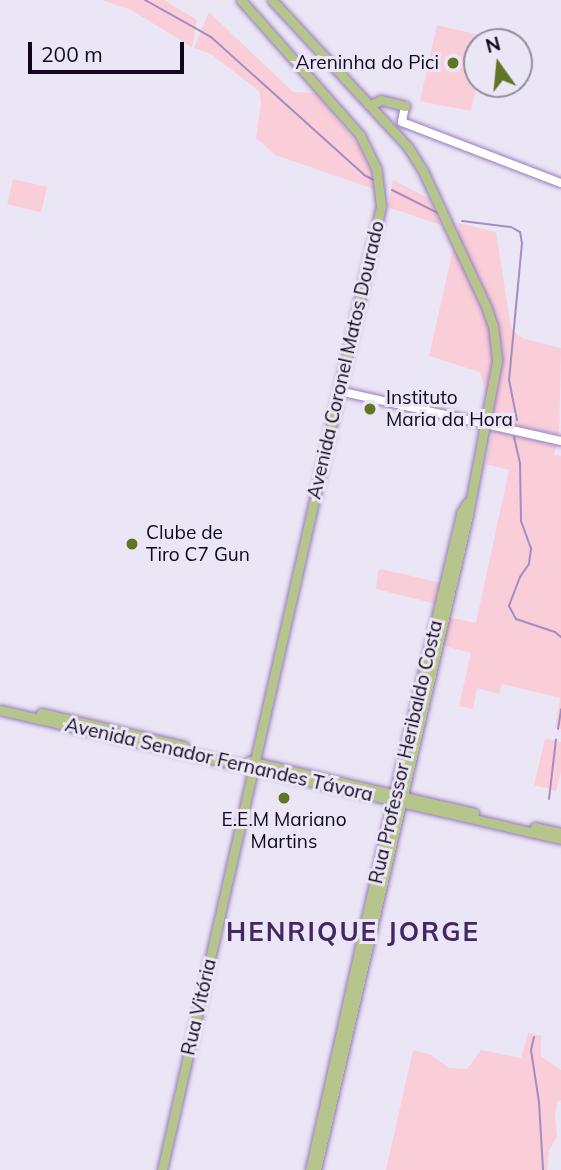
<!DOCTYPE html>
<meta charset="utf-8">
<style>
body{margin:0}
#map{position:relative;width:561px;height:1170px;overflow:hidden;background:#ebe6f5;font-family:Mulish,sans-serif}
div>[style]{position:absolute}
.green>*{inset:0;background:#f9ced8;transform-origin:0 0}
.stream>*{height:2px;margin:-1px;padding:0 1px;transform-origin:1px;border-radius:1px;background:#a38dc2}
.roads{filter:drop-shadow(0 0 2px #977abf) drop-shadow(0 0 2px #977abf)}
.secondary>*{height:8px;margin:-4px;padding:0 4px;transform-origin:4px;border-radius:4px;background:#fff}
.primary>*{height:9px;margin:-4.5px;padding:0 4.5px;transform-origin:4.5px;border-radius:4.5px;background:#b5c58b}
.dots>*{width:19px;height:19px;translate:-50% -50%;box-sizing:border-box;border:4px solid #ebe6f5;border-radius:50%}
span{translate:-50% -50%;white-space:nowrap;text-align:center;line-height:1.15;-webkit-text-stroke:6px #ebe6f5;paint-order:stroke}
.poi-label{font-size:19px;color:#11061e}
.right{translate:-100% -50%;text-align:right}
.left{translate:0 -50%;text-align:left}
.street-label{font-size:19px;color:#11061e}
.district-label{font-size:26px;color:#432663;font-weight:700;letter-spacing:2px}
.north{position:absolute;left:463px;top:28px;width:70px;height:70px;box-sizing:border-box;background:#ebe6f5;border:2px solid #948c9f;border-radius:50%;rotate:345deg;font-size:19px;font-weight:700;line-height:28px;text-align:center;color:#11061e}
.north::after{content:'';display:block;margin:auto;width:24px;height:32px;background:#607626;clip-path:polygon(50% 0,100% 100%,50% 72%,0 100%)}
.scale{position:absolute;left:28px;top:42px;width:156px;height:32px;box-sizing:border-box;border:4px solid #11061e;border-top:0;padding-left:9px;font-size:21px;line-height:24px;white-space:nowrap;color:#11061e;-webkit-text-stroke:5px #ebe6f5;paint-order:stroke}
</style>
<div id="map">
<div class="green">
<div style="clip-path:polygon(103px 0,164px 0,197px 20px,192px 47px,131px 10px)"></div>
<div style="clip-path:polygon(209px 12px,293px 92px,316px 93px,358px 144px,370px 168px,374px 189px,275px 155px,256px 138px,261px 102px,259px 91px,211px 54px,194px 48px)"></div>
<div style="clip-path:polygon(437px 25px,488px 37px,487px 42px,477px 42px,477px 84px,471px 111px,420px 101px)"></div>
<div style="left:13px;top:179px;width:35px;height:26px;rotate:13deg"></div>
<div style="clip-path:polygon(393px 180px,428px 198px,441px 225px,388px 207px)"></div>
<div style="clip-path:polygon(459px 223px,496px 232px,511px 328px,522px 338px,561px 348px,559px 435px,494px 420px,480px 372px,429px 356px)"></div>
<div style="clip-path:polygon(496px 431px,556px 445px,554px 455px,561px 456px,561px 729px,555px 728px,560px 698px,502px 684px,499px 694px,477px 688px,473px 709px,459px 706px,471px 653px,441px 645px,448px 617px,476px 623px,509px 470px,486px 464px,492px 433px)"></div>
<div style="clip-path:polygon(381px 569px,442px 583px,436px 604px,376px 589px,378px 571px)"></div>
<div style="clip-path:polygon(545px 739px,561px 742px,561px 772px,556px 791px,534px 785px)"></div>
<div style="clip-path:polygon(528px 1033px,541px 1036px,541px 1056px,561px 1070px,561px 1100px,557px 1102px,555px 1116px,557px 1137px,549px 1150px,547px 1170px,386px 1170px,413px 1050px,431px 1055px,449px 1068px,467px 1069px,481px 1050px,521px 1058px)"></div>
</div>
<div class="stream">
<div style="left:145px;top:0;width:76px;rotate:29.3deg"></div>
<div style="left:211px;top:37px;width:206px;rotate:42deg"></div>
<div style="left:364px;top:175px;width:11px;rotate:27deg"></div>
<div style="left:392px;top:190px;width:51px;rotate:26.6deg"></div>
<div style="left:462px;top:221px;width:49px;rotate:7deg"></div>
<div style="left:511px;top:227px;width:10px;rotate:29deg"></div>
<div style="left:520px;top:232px;width:11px;rotate:80deg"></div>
<div style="left:522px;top:243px;width:138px;rotate:95.4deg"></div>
<div style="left:509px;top:380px;width:41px;rotate:78.7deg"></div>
<div style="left:514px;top:437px;width:27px;rotate:77deg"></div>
<div style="left:520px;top:463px;width:58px;rotate:89deg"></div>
<div style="left:521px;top:521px;width:30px;rotate:70deg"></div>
<div style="left:531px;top:549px;width:15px;rotate:98deg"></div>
<div style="left:529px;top:564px;width:16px;rotate:125deg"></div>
<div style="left:520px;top:577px;width:31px;rotate:111deg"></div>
<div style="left:509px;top:606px;width:15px;rotate:62deg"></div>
<div style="left:516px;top:619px;width:41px;rotate:18.4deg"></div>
<div style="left:555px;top:632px;width:8px;rotate:40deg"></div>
<div style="left:558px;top:729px;width:20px;rotate:-81deg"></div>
<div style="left:549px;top:799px;width:60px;rotate:-83.3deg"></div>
<div style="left:534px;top:1037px;width:13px;rotate:103deg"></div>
<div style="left:531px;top:1050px;width:53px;rotate:81.3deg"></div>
<div style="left:539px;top:1102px;width:68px;rotate:86.6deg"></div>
</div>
<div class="roads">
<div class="secondary">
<div style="left:405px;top:106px;width:16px;rotate:101deg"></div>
<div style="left:402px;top:122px;width:170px;rotate:21deg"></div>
<div style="left:339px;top:391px;width:228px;rotate:12.7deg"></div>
</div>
<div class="primary">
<div style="left:272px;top:0;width:200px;rotate:47.2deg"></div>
<div style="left:408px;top:147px;width:26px;rotate:58deg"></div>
<div style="left:422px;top:169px;width:151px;rotate:65deg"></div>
<div style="left:486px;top:306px;width:21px;rotate:71deg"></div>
<div style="left:493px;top:326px;width:35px;rotate:83deg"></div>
<div style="left:497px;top:361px;width:157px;rotate:100.7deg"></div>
<div style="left:468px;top:515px;width:672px;rotate:103.06deg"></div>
<div style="left:370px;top:105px;width:12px;rotate:-24deg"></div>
<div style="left:381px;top:100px;width:25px;rotate:14deg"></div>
<div style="left:0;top:710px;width:576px;rotate:12.95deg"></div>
<div style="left:41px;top:713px;width:147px;rotate:13deg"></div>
<div style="left:249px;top:761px;width:231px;rotate:13deg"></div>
<div style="left:535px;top:827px;width:27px;rotate:13deg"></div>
<div style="left:162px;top:1170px;width:989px;rotate:-77.2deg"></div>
<div style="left:381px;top:206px;width:38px;rotate:-97deg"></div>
<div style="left:376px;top:168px;width:37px;rotate:-116deg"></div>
<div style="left:360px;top:135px;width:180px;rotate:-131.4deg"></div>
<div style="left:310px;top:1170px;width:388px;rotate:-77.4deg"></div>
<div style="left:395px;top:791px;width:286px;rotate:-76.6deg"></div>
<div style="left:461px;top:513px;width:13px;rotate:-58deg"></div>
</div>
</div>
<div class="dots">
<div style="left:453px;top:63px;background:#607626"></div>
<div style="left:370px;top:409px;background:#607626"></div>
<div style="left:132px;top:544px;background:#607626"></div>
<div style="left:284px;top:798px;background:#607626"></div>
</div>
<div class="poi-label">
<span class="right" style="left:439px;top:63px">Areninha do Pici</span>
<span class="left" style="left:386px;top:409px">Instituto<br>Maria da Hora</span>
<span class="left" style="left:146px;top:544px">Clube de<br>Tiro C7 Gun</span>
<span style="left:284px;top:831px">E.E.M Mariano<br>Martins</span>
</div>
<div class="street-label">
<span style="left:346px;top:360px;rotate:-77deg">Avenida Coronel Matos Dourado</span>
<span style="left:406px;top:752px;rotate:-77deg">Rua Professor Heribaldo Costa</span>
<span style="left:219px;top:760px;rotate:13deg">Avenida Senador Fernandes Távora</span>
<span style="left:199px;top:1007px;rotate:-77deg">Rua Vitória</span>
</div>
<div class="district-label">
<span style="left:353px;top:932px">HENRIQUE JORGE</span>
</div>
<div class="north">N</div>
<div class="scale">200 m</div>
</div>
